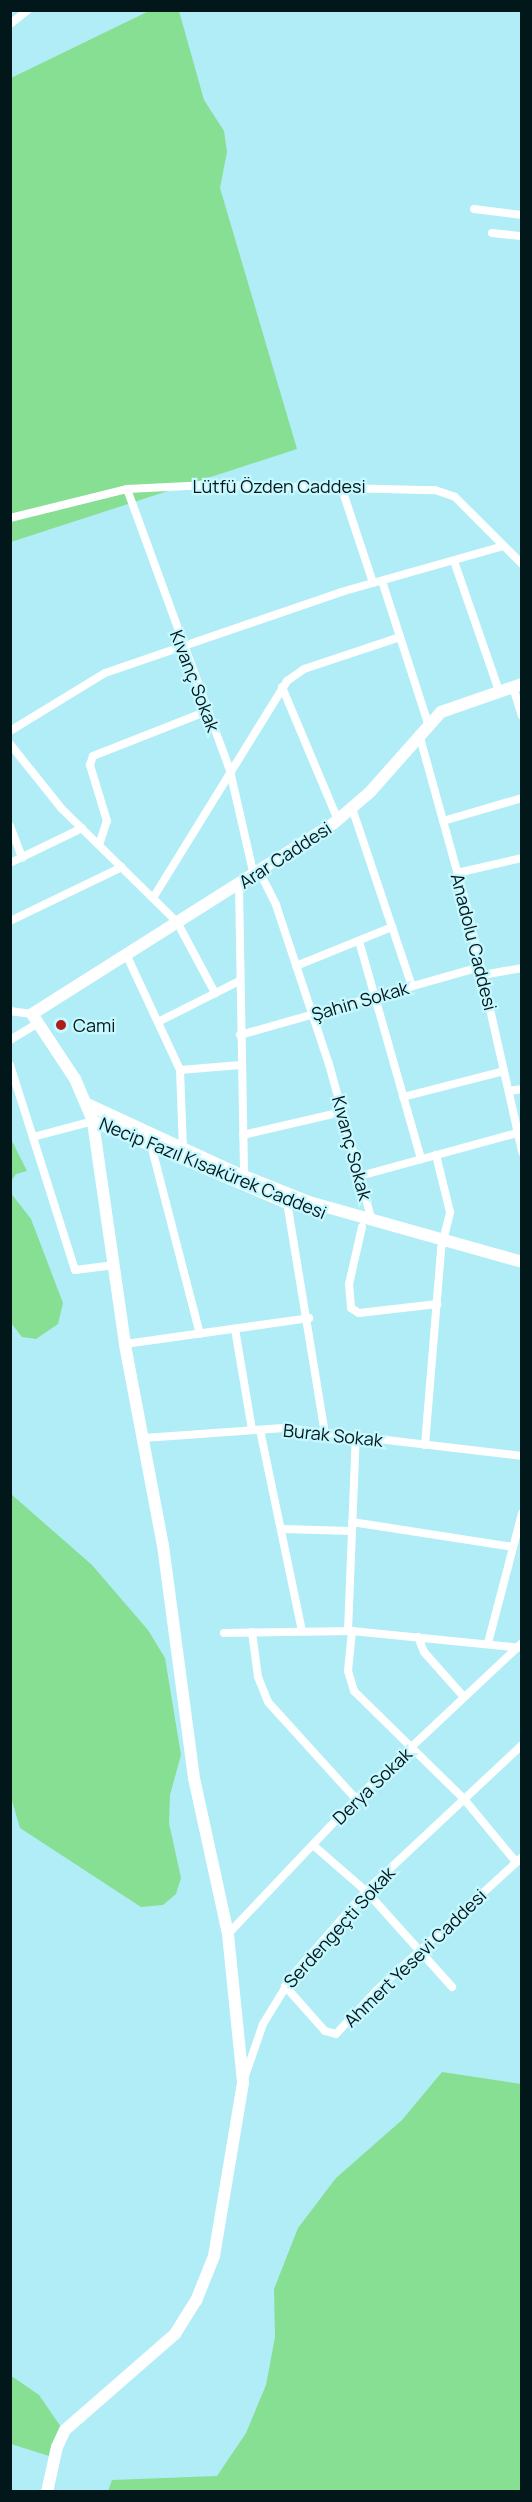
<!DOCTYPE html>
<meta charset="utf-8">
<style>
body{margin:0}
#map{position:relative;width:532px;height:2502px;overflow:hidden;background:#b0edf6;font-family:Manrope,sans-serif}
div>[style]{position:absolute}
.green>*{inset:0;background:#87df93}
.street>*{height:8px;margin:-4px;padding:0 4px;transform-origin:4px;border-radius:4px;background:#fff}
.secondary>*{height:12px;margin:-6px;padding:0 6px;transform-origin:6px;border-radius:6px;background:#fff}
.dots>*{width:16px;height:16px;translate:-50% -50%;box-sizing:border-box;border:3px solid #c7f8ff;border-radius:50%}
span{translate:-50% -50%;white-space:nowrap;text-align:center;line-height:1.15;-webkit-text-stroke:4.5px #c7f8ff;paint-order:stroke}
.street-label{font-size:18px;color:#01171a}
.poi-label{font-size:18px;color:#01171a}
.left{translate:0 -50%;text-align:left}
.frame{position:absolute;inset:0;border:12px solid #01171a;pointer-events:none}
</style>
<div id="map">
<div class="green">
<div style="clip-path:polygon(149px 11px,179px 11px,204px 100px,224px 131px,227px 152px,220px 188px,297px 449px,11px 542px,11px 78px)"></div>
<div style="clip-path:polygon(11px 1139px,27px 1171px,16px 1174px,11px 1181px)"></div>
<div style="clip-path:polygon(10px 1192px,31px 1219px,63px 1303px,58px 1324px,36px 1339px,22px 1337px,11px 1323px)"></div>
<div style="clip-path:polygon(11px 1494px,92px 1565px,148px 1630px,165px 1658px,181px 1755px,170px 1795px,169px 1823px,181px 1878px,176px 1894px,163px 1905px,141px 1907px,20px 1828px,10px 1794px)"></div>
<div style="clip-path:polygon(442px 2072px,521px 2084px,521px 2491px,108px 2491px,112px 2480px,217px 2476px,246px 2433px,266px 2385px,275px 2337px,274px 2289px,298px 2228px,336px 2178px,402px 2120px)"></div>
<div style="clip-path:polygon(10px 2375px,39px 2395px,61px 2427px,49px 2456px,11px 2444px)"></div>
</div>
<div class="street">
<div style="left:10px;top:24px;width:23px;rotate:-38deg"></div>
<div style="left:474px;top:209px;width:48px;rotate:7.1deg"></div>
<div style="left:492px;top:233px;width:30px;rotate:6deg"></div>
<div style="left:341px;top:486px;width:102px;rotate:71.7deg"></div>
<div style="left:127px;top:489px;width:300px;rotate:69.9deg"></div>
<div style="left:230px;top:771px;width:108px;rotate:77.1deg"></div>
<div style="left:10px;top:518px;width:121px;rotate:-13.9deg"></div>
<div style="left:127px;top:489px;width:81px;rotate:-2.8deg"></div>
<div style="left:208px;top:485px;width:227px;rotate:1.3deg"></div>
<div style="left:435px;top:490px;width:21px;rotate:19deg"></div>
<div style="left:455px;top:497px;width:95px;rotate:45deg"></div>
<div style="left:454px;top:561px;width:138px;rotate:70.9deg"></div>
<div style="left:382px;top:581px;width:149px;rotate:72.1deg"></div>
<div style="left:282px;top:687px;width:144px;rotate:67.2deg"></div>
<div style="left:513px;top:687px;width:30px;rotate:73deg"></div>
<div style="left:10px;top:731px;width:111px;rotate:-31.4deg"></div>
<div style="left:105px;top:673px;width:250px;rotate:-18.9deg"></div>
<div style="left:341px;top:592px;width:169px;rotate:-15.8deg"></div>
<div style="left:419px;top:734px;width:180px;rotate:74.5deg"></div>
<div style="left:467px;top:907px;width:251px;rotate:77.3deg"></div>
<div style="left:10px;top:744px;width:82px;rotate:51.4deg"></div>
<div style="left:61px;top:808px;width:163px;rotate:44.5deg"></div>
<div style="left:177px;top:922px;width:81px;rotate:61.8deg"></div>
<div style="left:352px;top:808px;width:188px;rotate:71.4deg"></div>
<div style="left:443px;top:821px;width:82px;rotate:-16.2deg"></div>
<div style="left:10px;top:826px;width:34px;rotate:69deg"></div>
<div style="left:99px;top:845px;width:25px;rotate:-72deg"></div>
<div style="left:107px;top:821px;width:59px;rotate:-106.9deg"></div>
<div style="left:90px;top:765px;width:9px;rotate:-72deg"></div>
<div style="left:93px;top:756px;width:123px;rotate:-21.5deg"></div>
<div style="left:10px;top:863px;width:80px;rotate:-25.9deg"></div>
<div style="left:260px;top:873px;width:36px;rotate:63deg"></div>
<div style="left:276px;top:905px;width:168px;rotate:71.6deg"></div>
<div style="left:329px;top:1064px;width:163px;rotate:74.7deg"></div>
<div style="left:457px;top:873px;width:67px;rotate:-13deg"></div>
<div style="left:239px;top:885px;width:291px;rotate:89deg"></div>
<div style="left:153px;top:898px;width:255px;rotate:-58.3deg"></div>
<div style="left:287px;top:681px;width:21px;rotate:-35deg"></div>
<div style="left:304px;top:669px;width:101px;rotate:-18.4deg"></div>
<div style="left:10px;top:921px;width:124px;rotate:-25.7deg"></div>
<div style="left:359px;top:941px;width:227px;rotate:74.1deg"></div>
<div style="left:126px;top:954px;width:128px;rotate:65deg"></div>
<div style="left:180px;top:1070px;width:79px;rotate:87.8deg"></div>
<div style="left:296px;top:966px;width:104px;rotate:-22.1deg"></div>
<div style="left:482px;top:975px;width:41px;rotate:-9.9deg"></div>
<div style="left:10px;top:1011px;width:22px;rotate:8deg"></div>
<div style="left:158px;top:1022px;width:91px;rotate:-26.8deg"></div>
<div style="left:240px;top:1035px;width:250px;rotate:-15.8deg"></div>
<div style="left:10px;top:1040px;width:33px;rotate:-31deg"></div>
<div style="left:10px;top:1065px;width:215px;rotate:72.4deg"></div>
<div style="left:75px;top:1270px;width:40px;rotate:-7.1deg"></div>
<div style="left:180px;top:1070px;width:61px;rotate:-4.7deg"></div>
<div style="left:509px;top:1091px;width:13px;rotate:-9deg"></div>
<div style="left:403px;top:1097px;width:104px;rotate:-14.4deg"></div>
<div style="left:243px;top:1135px;width:102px;rotate:-13.1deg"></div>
<div style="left:33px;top:1137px;width:62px;rotate:-14.9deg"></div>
<div style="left:151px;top:1145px;width:195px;rotate:75.5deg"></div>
<div style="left:360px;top:1176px;width:163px;rotate:-15.3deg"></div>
<div style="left:287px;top:1202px;width:234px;rotate:80.7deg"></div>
<div style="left:362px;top:1227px;width:58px;rotate:102.8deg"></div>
<div style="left:349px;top:1284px;width:24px;rotate:85deg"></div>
<div style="left:351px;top:1308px;width:9px;rotate:32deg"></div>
<div style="left:359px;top:1313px;width:79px;rotate:-6.6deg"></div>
<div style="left:235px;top:1329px;width:102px;rotate:80.4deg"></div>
<div style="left:125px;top:1344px;width:186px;rotate:-8deg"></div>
<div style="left:260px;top:1430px;width:205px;rotate:78.2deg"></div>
<div style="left:144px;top:1438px;width:140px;rotate:-4.1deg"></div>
<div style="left:284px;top:1428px;width:240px;rotate:6.7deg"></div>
<div style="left:425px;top:1445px;width:197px;rotate:-85.3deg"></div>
<div style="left:441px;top:1249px;width:38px;rotate:-76deg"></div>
<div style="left:450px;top:1212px;width:59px;rotate:-103.8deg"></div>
<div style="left:352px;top:1522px;width:163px;rotate:8.8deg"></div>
<div style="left:282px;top:1529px;width:70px;rotate:1.6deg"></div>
<div style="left:348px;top:1631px;width:195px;rotate:-87.7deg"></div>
<div style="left:352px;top:1631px;width:40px;rotate:95.7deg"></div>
<div style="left:348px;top:1671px;width:21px;rotate:73deg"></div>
<div style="left:354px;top:1691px;width:154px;rotate:44.5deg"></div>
<div style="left:464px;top:1799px;width:82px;rotate:50.5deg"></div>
<div style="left:252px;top:1632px;width:45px;rotate:82.4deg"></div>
<div style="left:258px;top:1677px;width:27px;rotate:68deg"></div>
<div style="left:268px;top:1702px;width:131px;rotate:47.8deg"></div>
<div style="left:224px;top:1633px;width:128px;rotate:-0.9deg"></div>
<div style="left:352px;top:1631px;width:170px;rotate:5.7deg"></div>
<div style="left:418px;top:1637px;width:16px;rotate:68deg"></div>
<div style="left:424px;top:1652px;width:60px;rotate:48.4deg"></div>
<div style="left:488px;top:1643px;width:134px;rotate:-75.3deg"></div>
<div style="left:313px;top:1845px;width:70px;rotate:41deg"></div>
<div style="left:366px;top:1891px;width:129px;rotate:48.1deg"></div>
<div style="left:228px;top:1934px;width:186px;rotate:-46.5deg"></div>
<div style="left:356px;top:1799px;width:228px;rotate:-43.2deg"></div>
<div style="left:285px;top:1986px;width:60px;rotate:48.4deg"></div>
<div style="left:325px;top:2031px;width:11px;rotate:15deg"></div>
<div style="left:336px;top:2034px;width:60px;rotate:-47deg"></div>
<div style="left:377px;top:1990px;width:197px;rotate:-42.5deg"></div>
<div style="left:245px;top:2076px;width:55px;rotate:-70.9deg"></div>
<div style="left:263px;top:2024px;width:57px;rotate:-58.5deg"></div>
<div style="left:293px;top:1975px;width:111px;rotate:-49deg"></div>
<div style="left:366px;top:1891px;width:214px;rotate:-43.1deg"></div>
</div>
<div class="secondary">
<div style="left:87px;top:1104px;width:162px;rotate:24.8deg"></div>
<div style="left:234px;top:1172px;width:81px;rotate:21.8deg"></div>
<div style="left:309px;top:1202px;width:221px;rotate:15.7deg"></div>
<div style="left:93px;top:1121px;width:208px;rotate:22.9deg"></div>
<div style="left:47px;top:2492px;width:46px;rotate:-77.5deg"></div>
<div style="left:57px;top:2447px;width:19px;rotate:-65deg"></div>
<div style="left:65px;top:2430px;width:146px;rotate:-41.1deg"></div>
<div style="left:175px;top:2334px;width:39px;rotate:-58deg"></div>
<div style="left:196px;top:2301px;width:48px;rotate:-68.2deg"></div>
<div style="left:214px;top:2256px;width:176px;rotate:-80.5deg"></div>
<div style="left:243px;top:2082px;width:149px;rotate:-95.8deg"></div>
<div style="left:228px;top:1934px;width:160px;rotate:-102.3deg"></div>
<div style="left:194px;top:1778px;width:234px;rotate:-97.6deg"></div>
<div style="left:163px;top:1546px;width:206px;rotate:-100.7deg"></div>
<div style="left:125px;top:1344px;width:225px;rotate:-98.2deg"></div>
<div style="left:93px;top:1121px;width:46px;rotate:-113.2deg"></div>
<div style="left:75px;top:1079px;width:78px;rotate:-123.5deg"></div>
<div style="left:32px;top:1014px;width:357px;rotate:-32.3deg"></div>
<div style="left:334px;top:823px;width:48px;rotate:-40.7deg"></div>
<div style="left:370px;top:792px;width:107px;rotate:-48.4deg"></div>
<div style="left:441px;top:712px;width:86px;rotate:-19.1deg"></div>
</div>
<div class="dots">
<div style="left:61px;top:1025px;background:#ae1d1d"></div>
</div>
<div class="street-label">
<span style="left:279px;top:486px">Lütfü Özden Caddesi</span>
<span style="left:195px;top:681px;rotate:69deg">Kıvanç Sokak</span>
<span style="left:285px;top:855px;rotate:-33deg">Arar Caddesi</span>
<span style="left:474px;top:942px;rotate:76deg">Anadolu Caddesi</span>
<span style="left:360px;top:1001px;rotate:-16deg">Şahin Sokak</span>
<span style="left:352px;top:1148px;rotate:75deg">Kıvanç Sokak</span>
<span style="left:213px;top:1168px;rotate:22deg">Necip Fazıl Kısakürek Caddesi</span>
<span style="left:333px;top:1435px;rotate:6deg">Burak Sokak</span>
<span style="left:372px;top:1786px;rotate:-44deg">Derya Sokak</span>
<span style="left:339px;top:1927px;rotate:-48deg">Serdengeçti Sokak</span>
<span style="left:415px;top:1958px;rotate:-44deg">Ahmert Yesevi Caddesi</span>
</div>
<div class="poi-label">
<span class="left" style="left:73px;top:1025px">Cami</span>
</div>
<div class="frame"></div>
</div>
